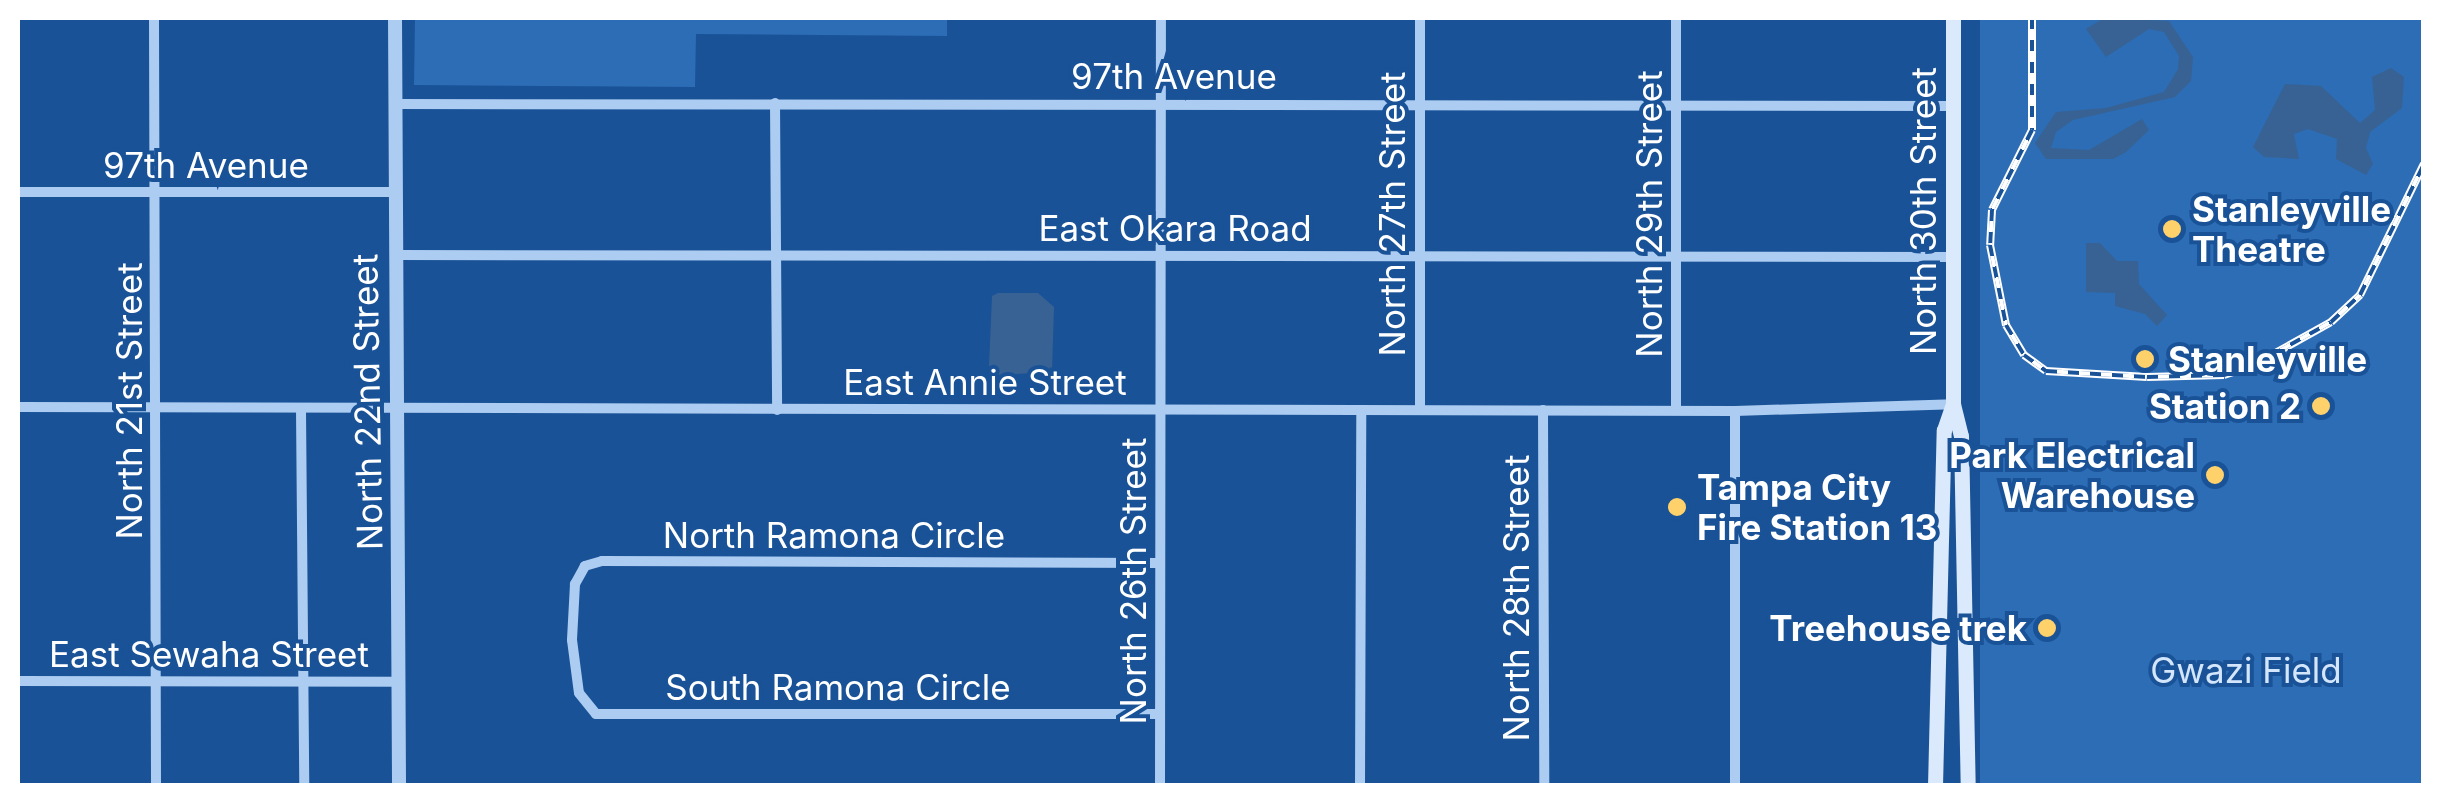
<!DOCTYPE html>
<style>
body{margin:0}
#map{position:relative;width:2441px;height:803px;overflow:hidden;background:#195297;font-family:Inter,sans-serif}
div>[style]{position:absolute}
.green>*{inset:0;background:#2c6db5;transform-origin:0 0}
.water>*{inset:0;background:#386293}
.minor>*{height:10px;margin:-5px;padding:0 5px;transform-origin:5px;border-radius:5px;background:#acccf1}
.tertiary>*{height:14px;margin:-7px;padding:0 7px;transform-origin:7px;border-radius:7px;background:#acccf1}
.secondary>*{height:15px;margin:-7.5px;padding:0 7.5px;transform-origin:7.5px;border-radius:7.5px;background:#dae9fb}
.rail>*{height:8px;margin-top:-4px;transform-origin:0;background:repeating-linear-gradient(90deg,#195297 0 11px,#fff 0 22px);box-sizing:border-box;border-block:2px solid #fff}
.dots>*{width:28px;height:28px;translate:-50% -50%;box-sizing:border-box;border:5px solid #195297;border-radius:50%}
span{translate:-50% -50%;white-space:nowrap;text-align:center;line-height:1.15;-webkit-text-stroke:8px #195297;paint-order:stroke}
.street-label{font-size:35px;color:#fff}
.poi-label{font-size:35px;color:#fff;font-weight:700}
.left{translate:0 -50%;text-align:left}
.right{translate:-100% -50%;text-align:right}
.park-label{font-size:35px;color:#d3e6fc}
.frame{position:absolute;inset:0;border:20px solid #fff;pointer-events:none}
</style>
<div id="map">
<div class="green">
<div style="clip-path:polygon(415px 18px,947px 18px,947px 36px,696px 34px,695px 87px,414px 85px)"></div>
<div style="left:1980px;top:18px;width:443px;height:768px"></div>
</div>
<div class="water">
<div style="clip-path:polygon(2104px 18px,2169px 21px,2193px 57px,2191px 81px,2175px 97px,2073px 120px,2056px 132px,2051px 148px,2089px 150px,2142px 119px,2149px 130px,2126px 152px,2113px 159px,2046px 159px,2035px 143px,2056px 112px,2106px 108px,2164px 92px,2178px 69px,2179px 56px,2164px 32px,2149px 29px,2106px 57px,2086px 29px)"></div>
<div style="clip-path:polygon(2391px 68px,2404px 77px,2402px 108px,2370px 132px,2366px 148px,2373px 164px,2366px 175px,2336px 159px,2337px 139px,2308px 129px,2294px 134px,2299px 159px,2264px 157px,2253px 147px,2285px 84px,2321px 86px,2360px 123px,2375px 110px,2372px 77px)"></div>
<div style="clip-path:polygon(2086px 243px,2100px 243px,2117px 261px,2138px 261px,2139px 284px,2167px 315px,2157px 326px,2145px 314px,2115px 306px,2115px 293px,2086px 292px)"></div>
<div style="clip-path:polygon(998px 293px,1038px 293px,1054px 307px,1052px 372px,998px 375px,989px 366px,992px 296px)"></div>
</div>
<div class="minor">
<div style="left:154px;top:18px;width:768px;rotate:89.85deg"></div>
<div style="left:1420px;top:18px;width:392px;rotate:90deg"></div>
<div style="left:1676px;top:18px;width:392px;rotate:90deg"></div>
<div style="left:775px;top:103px;width:307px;rotate:89.6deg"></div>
<div style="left:395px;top:104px;width:1558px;rotate:0.07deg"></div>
<div style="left:18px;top:192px;width:377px"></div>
<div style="left:396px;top:255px;width:1557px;rotate:0.07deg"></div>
<div style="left:18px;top:407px;width:1717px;rotate:0.13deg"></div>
<div style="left:1735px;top:411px;width:218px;rotate:-1.8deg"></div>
<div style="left:301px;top:410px;width:376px;rotate:89.5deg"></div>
<div style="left:1543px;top:410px;width:376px;rotate:89.8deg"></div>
<div style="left:1160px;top:563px;width:558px;rotate:-179.79deg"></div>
<div style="left:602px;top:561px;width:18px;rotate:164deg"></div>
<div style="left:585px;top:566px;width:21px;rotate:119deg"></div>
<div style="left:575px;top:584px;width:56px;rotate:93.1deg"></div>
<div style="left:572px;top:640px;width:53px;rotate:82.5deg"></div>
<div style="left:579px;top:693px;width:27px;rotate:51deg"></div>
<div style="left:596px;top:714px;width:564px"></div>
<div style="left:18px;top:681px;width:382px;rotate:0.1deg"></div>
<div style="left:1160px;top:786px;width:768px;rotate:-89.93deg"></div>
<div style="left:1360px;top:786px;width:376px;rotate:-89.8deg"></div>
<div style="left:1735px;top:786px;width:375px;rotate:-90deg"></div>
</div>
<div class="tertiary">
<div style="left:395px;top:18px;width:768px;rotate:89.7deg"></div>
</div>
<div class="secondary">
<div style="left:1953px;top:18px;width:386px;rotate:90deg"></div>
<div style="left:1953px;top:404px;width:33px;rotate:76deg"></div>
<div style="left:1961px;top:436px;width:350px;rotate:88.9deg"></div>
<div style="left:1935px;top:786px;width:356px;rotate:-88.6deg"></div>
<div style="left:1944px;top:430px;width:28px;rotate:-71deg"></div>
</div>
<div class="rail">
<div style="left:2032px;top:18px;width:112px;rotate:90deg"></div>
<div style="left:2032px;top:130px;width:89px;rotate:116.6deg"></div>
<div style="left:1992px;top:210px;width:35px;rotate:93deg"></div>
<div style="left:1990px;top:245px;width:82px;rotate:78.7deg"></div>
<div style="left:2006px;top:325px;width:35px;rotate:59deg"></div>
<div style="left:2024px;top:355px;width:27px;rotate:36deg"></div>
<div style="left:2046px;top:371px;width:101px;rotate:3.4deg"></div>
<div style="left:2147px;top:377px;width:77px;rotate:-1.5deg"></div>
<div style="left:2224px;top:375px;width:29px;rotate:-18deg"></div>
<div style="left:2252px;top:366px;width:90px;rotate:-29.1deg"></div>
<div style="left:2331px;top:322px;width:40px;rotate:-43deg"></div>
<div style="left:2360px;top:295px;width:146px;rotate:-64deg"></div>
</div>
<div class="dots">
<div style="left:2172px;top:229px;background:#ffd16b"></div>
<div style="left:2145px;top:359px;background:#ffd16b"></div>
<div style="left:2321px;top:406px;background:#ffd16b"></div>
<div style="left:2215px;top:475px;background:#ffd16b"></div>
<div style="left:1677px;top:507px;background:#ffd16b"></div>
<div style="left:2047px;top:628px;background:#ffd16b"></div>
</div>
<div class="street-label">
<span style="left:1174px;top:76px">97th Avenue</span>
<span style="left:206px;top:165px">97th Avenue</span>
<span style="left:1923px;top:211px;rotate:-90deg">North 30th Street</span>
<span style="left:1392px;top:214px;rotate:-90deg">North 27th Street</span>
<span style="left:1649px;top:214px;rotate:-90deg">North 29th Street</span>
<span style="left:1175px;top:228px">East Okara Road</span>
<span style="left:985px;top:382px">East Annie Street</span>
<span style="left:129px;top:401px;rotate:-90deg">North 21st Street</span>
<span style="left:367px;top:402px;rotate:-91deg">North 22nd Street</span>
<span style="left:834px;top:535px">North Ramona Circle</span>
<span style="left:1133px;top:581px;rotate:-90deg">North 26th Street</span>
<span style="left:1516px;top:598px;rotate:-90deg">North 28th Street</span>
<span style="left:209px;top:654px">East Sewaha Street</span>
<span style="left:838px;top:687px">South Ramona Circle</span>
</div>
<div class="poi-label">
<span class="left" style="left:2192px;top:229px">Stanleyville<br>Theatre</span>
<span class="left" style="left:2168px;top:359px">Stanleyville</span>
<span class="right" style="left:2301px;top:406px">Station 2</span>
<span class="right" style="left:2195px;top:475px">Park Electrical<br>Warehouse</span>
<span class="left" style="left:1697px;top:507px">Tampa City<br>Fire Station 13</span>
<span class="right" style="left:2027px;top:628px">Treehouse trek</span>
</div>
<div class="park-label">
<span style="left:2246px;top:670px">Gwazi Field</span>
</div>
<div class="frame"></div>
</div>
